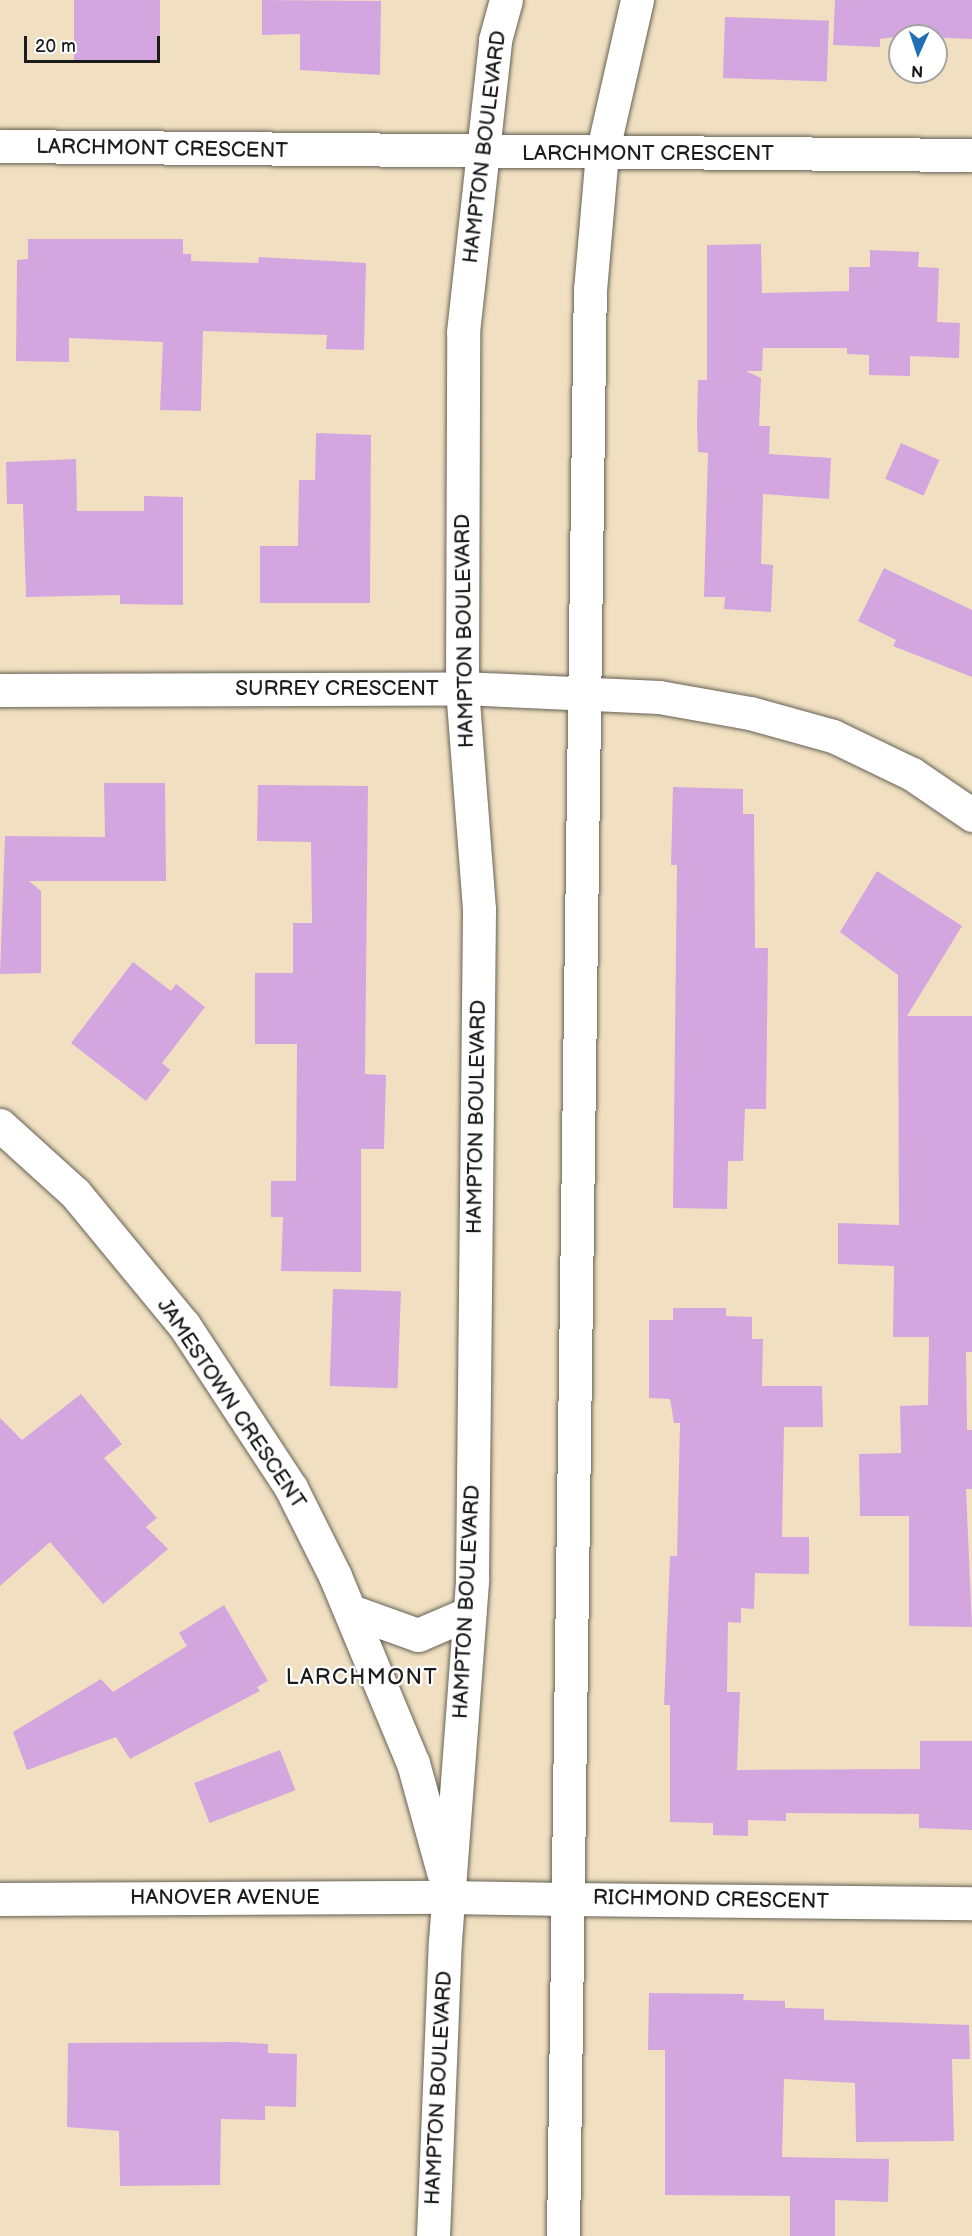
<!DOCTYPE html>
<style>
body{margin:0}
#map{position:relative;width:972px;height:2236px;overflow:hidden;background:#f0e0c1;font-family:"Balsamiq Sans",sans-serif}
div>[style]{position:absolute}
.building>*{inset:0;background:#d4a6df;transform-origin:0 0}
.roads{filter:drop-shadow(0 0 2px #666156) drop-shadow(0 0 2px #666156)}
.minor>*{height:33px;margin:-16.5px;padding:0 16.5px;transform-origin:16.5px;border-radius:16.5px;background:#fff}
.major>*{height:33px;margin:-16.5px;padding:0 16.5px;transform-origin:16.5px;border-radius:16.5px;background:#fff}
span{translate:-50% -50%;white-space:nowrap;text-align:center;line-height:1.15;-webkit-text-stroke:4.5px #fff;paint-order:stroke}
.street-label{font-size:21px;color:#1c1c1c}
.neighbourhood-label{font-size:22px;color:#1c1c1c;letter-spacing:1.5px}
.north{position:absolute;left:888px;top:24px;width:60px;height:60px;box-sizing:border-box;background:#fff;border:2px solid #a4a4a4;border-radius:50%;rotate:183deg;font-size:16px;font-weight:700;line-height:24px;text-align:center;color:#1c1c1c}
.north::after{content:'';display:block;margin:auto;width:21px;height:27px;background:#1f6fb2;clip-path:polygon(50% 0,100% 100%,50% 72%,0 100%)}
.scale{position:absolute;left:24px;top:36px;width:136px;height:27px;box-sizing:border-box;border:3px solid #1c1c1c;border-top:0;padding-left:8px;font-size:18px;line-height:21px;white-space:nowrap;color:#1c1c1c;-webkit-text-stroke:4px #fff;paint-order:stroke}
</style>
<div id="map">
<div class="building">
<div style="left:74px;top:0;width:86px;height:62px"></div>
<div style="clip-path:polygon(262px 0,381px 1px,380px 75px,300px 70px,300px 34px,262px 35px)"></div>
<div style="clip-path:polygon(835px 0,972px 0,972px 39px,900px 36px,880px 39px,880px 47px,833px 45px)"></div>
<div style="left:725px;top:17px;width:104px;height:61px;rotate:2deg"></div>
<div style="clip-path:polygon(28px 239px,183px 239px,183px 254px,191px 254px,191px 261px,258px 263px,259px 257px,366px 263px,364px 350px,326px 349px,327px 335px,203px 331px,201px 411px,160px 410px,163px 342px,69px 338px,69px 362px,16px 361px,17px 260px,28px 259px)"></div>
<div style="clip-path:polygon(761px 244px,762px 293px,849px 291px,849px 267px,870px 267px,870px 250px,919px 252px,918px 267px,939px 268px,937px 322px,960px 323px,959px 358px,910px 356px,910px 376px,869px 375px,869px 355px,847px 354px,847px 348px,763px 348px,762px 371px,746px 371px,761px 378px,759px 426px,770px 426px,769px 454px,831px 458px,829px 499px,763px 494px,761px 564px,773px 565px,771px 612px,724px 609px,725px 597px,704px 597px,708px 453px,698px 452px,697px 425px,698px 380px,707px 380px,707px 245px)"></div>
<div style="clip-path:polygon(316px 433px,371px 435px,370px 603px,260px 603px,260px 546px,298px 546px,299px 480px,315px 480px)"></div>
<div style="left:901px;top:443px;width:42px;height:39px;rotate:24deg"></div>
<div style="clip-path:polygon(76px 459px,77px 511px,144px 511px,144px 496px,183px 497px,183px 605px,120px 604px,120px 595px,26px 597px,23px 504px,7px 504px,6px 462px)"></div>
<div style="clip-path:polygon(884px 568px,972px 610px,972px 677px,893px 646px,896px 640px,858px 621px)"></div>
<div style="clip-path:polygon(104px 783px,165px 783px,166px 881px,29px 881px,41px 891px,41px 973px,0 974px,5px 836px,105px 837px)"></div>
<div style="clip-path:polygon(258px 785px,368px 786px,365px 1074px,386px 1075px,384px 1149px,361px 1149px,361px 1272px,281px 1271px,283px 1217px,271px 1217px,271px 1181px,296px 1181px,297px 1044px,255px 1044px,255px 973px,293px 973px,293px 923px,312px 923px,311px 842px,257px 841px)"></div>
<div style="clip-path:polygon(673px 787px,743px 789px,743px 814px,754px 814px,755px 948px,768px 948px,766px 1109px,745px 1109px,743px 1161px,728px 1161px,727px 1209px,673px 1208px,677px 865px,671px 865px)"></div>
<div style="clip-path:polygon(877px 871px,962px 926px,907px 1016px,972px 1016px,972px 1352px,966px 1352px,967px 1430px,972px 1430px,972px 1489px,966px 1489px,972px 1627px,909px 1626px,909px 1516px,860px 1516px,859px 1454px,901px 1453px,900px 1406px,928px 1405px,929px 1337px,893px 1337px,894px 1266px,838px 1264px,838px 1223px,899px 1225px,898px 975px,840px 932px)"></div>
<div style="clip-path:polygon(133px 962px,171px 991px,176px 984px,205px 1007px,162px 1063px,170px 1070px,146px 1101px,71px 1043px)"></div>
<div style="left:333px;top:1289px;width:68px;height:97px;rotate:2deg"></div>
<div style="clip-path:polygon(673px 1308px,726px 1308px,726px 1316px,752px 1317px,752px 1339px,763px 1339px,762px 1386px,822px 1386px,823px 1427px,784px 1427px,782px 1537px,809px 1537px,809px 1574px,755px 1573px,754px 1609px,741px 1608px,741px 1623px,728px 1622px,727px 1692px,740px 1692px,737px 1770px,920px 1769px,920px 1741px,972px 1741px,972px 1830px,919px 1828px,919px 1814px,786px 1813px,786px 1821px,748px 1820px,748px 1836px,713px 1835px,713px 1823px,670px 1822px,670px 1705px,664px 1705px,670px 1556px,677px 1556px,680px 1423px,674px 1423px,670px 1399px,649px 1398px,649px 1320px,673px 1320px)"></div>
<div style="clip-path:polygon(81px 1394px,122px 1444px,104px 1458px,157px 1518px,146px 1527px,168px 1549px,103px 1604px,50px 1542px,0 1586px,0 1418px,22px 1440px)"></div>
<div style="clip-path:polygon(224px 1605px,268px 1681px,257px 1687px,260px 1691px,130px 1759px,116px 1737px,27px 1770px,13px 1732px,101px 1679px,113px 1692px,187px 1646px,179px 1633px)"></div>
<div style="left:280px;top:1750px;width:43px;height:92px;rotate:69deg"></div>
<div style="clip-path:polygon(649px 1993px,744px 1994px,743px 2000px,785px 2001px,785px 2008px,824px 2009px,824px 2020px,969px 2025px,970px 2059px,952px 2059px,954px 2141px,856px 2142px,855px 2083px,784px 2079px,782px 2157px,889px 2159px,888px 2202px,835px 2200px,835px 2236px,790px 2236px,790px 2196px,665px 2195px,665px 2050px,648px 2050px)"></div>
<div style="clip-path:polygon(235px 2042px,268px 2044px,268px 2053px,297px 2054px,296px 2107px,265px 2106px,265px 2120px,221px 2119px,220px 2185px,120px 2186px,119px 2131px,67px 2127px,68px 2043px)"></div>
</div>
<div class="roads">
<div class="minor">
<div style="left:0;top:146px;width:972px;rotate:0.53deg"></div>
<div style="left:0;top:690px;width:462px;rotate:-0.2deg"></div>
<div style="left:462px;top:688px;width:197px;rotate:2.6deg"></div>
<div style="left:659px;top:697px;width:92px;rotate:10deg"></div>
<div style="left:750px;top:713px;width:86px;rotate:15.5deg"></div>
<div style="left:833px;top:736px;width:88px;rotate:25.7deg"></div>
<div style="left:912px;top:774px;width:73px;rotate:34.3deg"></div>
<div style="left:0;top:1899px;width:449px;rotate:-0.3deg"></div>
<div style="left:565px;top:1899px;width:407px;rotate:0.6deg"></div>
</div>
<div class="major">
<div style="left:0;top:1125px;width:101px;rotate:42.2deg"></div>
<div style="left:75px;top:1193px;width:171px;rotate:50.5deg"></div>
<div style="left:184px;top:1325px;width:195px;rotate:56.7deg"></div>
<div style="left:291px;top:1488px;width:98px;rotate:63.4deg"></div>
<div style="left:335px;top:1576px;width:203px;rotate:67.4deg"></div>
<div style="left:413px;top:1763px;width:113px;rotate:74.6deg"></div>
<div style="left:351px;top:1611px;width:71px;rotate:19.7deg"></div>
<div style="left:418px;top:1635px;width:56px;rotate:-23.3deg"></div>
<div style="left:449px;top:1897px;width:116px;rotate:1deg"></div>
<div style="left:433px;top:2236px;width:295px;rotate:-87.7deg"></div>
<div style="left:445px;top:1941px;width:362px;rotate:-85.7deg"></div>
<div style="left:472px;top:1580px;width:671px;rotate:-89.4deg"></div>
<div style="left:479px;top:909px;width:222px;rotate:-94.4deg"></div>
<div style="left:462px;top:688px;width:356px;rotate:-89.8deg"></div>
<div style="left:463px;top:332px;width:294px;rotate:-83.7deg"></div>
<div style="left:495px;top:40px;width:41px;rotate:-74.6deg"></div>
<div style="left:563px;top:2236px;width:1946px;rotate:-89.21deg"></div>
<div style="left:590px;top:290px;width:137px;rotate:-85deg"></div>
<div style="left:602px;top:154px;width:158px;rotate:-77.2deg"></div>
</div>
</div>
<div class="street-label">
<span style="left:485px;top:147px;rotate:-83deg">HAMPTON BOULEVARD</span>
<span style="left:162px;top:149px;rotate:1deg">LARCHMONT CRESCENT</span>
<span style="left:648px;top:154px">LARCHMONT CRESCENT</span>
<span style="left:465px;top:631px;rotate:-91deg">HAMPTON BOULEVARD</span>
<span style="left:337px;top:689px">SURREY CRESCENT</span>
<span style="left:477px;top:1117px;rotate:-89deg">HAMPTON BOULEVARD</span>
<span style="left:231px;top:1404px;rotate:56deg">JAMESTOWN CRESCENT</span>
<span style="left:467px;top:1602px;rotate:-87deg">HAMPTON BOULEVARD</span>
<span style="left:225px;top:1898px">HANOVER AVENUE</span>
<span style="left:711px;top:1900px;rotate:1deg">RICHMOND CRESCENT</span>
<span style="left:439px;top:2088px;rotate:-87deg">HAMPTON BOULEVARD</span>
</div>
<div class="neighbourhood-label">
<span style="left:362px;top:1678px">LARCHMONT</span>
</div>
<div class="north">N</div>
<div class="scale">20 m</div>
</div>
